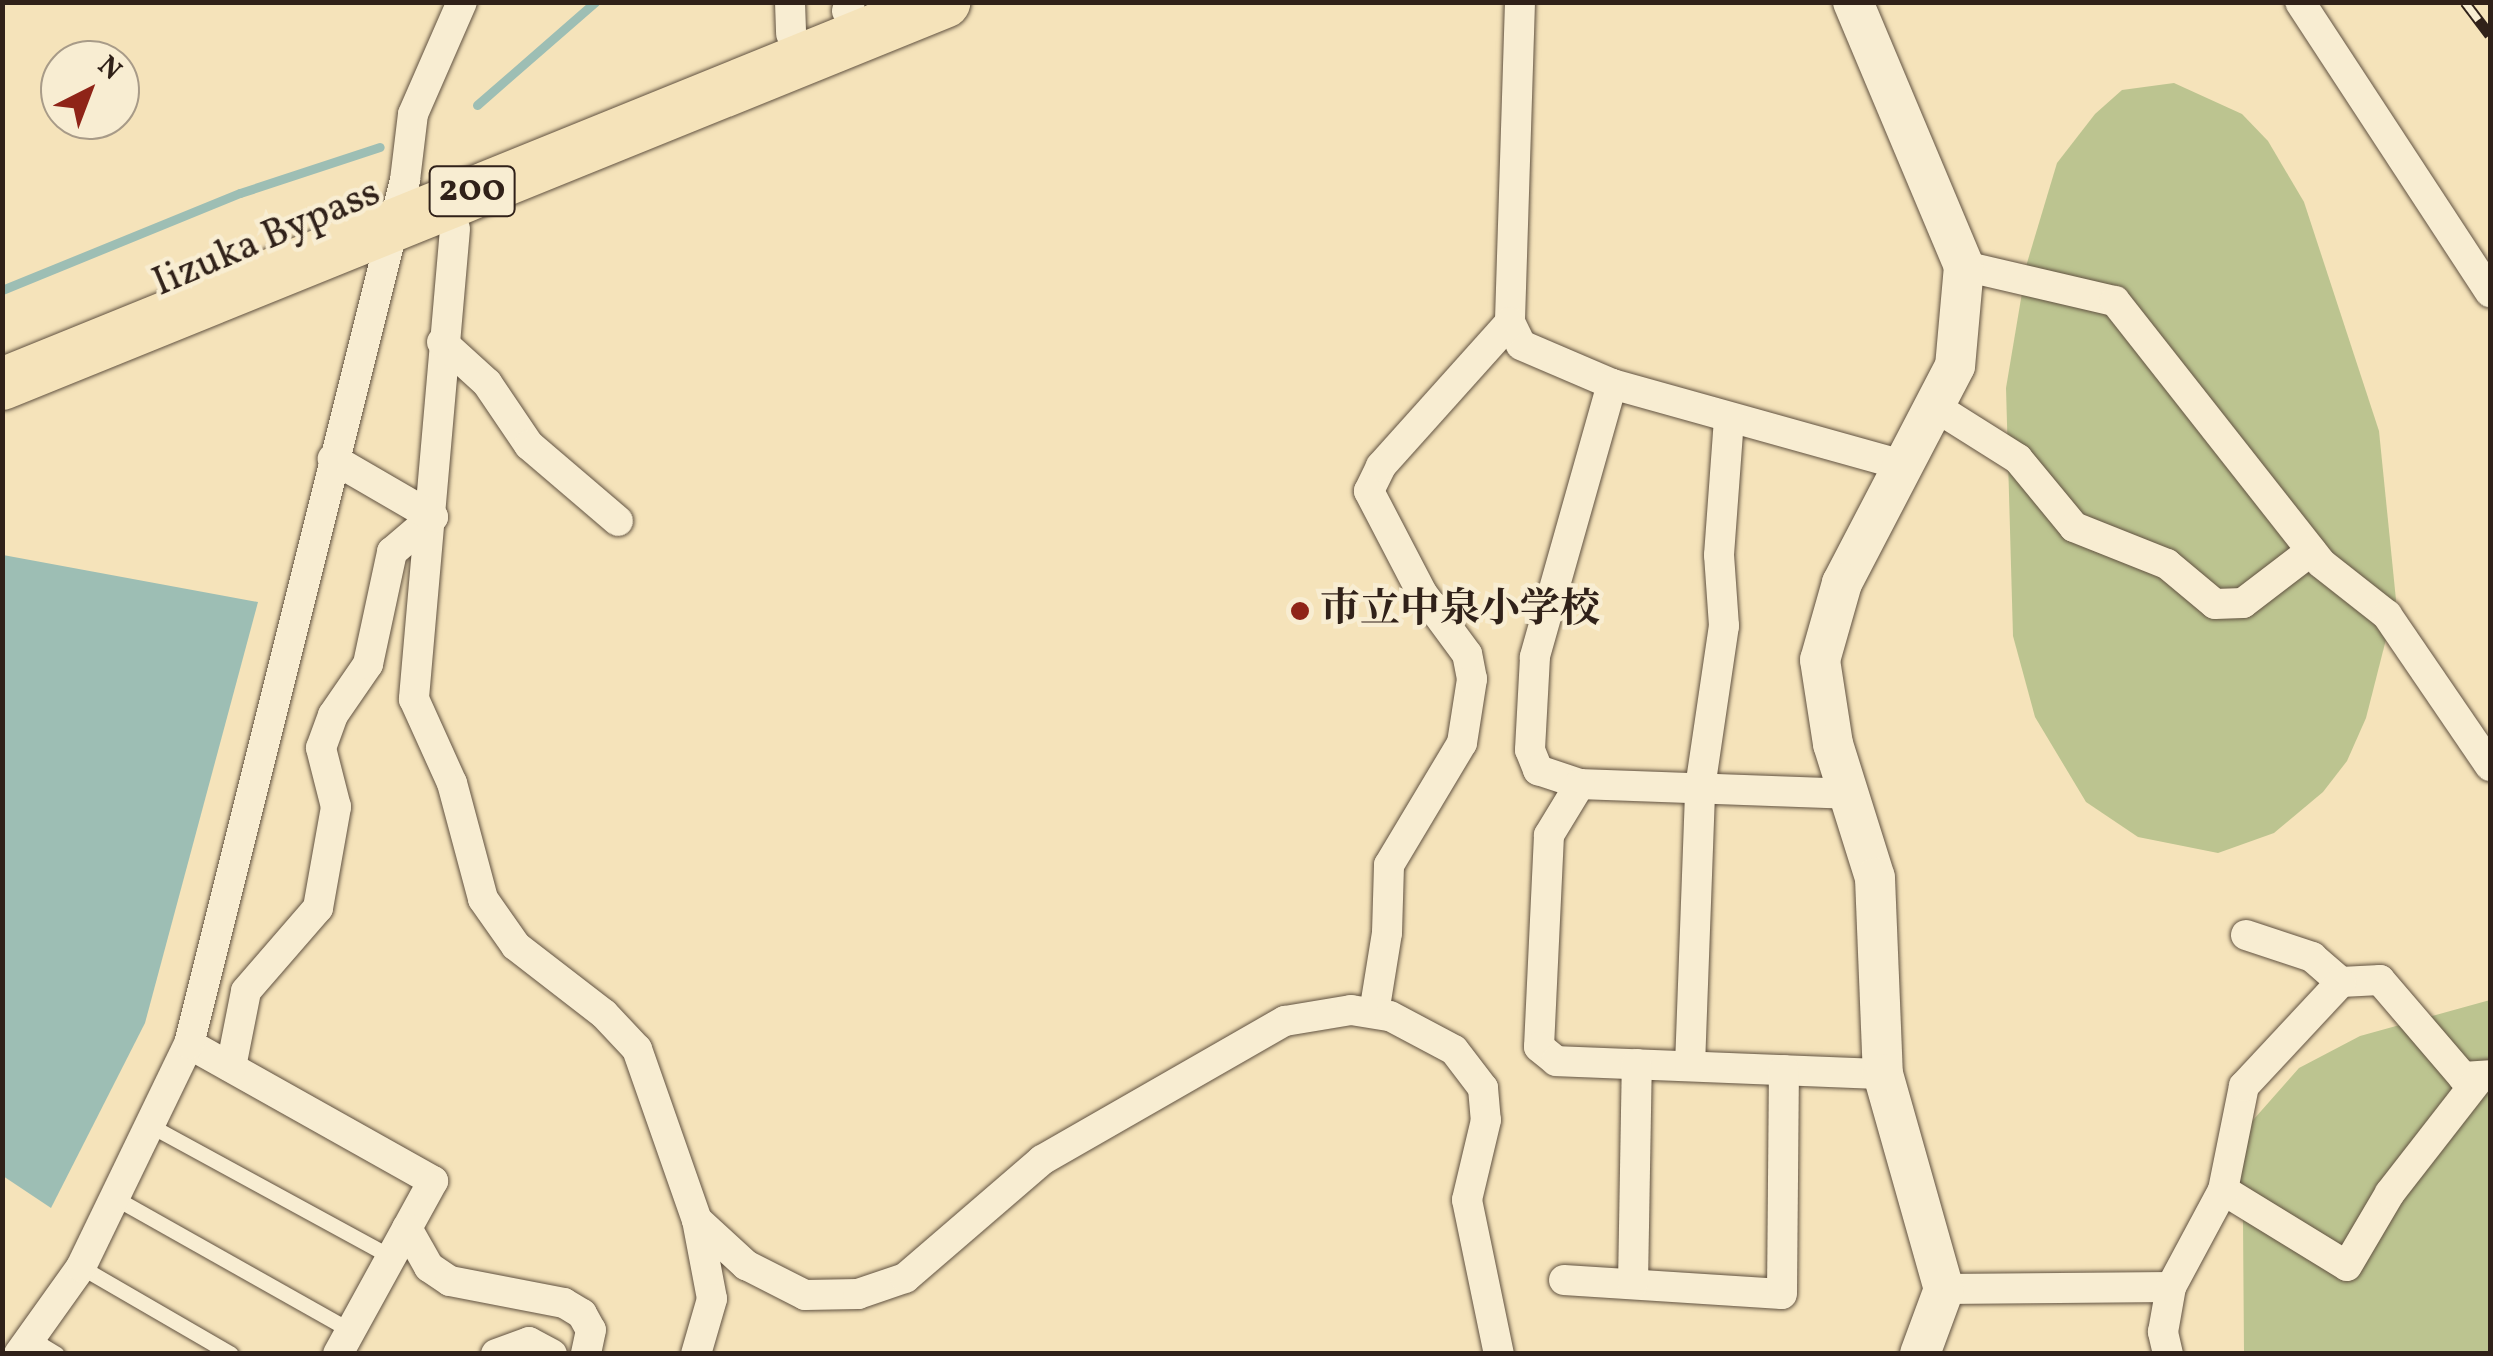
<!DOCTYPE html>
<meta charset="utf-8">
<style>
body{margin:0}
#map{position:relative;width:2493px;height:1356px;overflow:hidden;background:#f5e3ba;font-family:Vollkorn,"Noto Serif JP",serif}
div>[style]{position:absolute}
.green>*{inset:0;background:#bcc490}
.water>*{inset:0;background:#9dbeb4}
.stream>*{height:9px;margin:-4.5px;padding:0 4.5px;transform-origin:4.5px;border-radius:4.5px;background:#9dbeb4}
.roads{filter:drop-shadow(0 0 2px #615241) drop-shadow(0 0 2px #615241)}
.lane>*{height:15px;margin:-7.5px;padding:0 7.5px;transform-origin:7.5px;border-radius:7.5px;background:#f8edd2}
.street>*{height:30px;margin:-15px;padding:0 15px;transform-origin:15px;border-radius:15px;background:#f8edd2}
.secondary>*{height:40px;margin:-20px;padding:0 20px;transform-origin:20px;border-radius:20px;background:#f8edd2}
.highway>*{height:52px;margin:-26px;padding:0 26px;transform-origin:26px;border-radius:26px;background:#f5e3ba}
.rail>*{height:11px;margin-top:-5.5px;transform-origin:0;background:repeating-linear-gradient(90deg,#f8edd2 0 22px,#302119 0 44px);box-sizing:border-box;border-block:2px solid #302119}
.dots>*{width:28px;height:28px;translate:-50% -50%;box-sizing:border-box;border:5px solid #f8edd2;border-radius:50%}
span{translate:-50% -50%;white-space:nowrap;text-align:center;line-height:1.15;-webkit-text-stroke:9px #f8edd2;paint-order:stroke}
.shield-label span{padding:2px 8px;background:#f8edd2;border:2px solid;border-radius:8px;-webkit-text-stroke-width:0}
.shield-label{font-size:38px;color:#302119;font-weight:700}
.street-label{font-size:40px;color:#302119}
.poi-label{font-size:40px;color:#302119;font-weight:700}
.left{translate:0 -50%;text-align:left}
.frame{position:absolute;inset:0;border:5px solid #302119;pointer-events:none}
.north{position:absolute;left:40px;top:40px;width:100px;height:100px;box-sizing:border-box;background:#f8edd2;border:2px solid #a89b88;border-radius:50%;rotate:42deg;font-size:28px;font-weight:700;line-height:40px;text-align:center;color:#302119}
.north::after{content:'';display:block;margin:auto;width:35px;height:45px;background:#8f2418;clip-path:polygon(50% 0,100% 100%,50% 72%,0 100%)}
</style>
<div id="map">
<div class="green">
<div style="clip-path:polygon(2174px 83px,2242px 114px,2268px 141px,2304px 202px,2379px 431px,2396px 600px,2366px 718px,2347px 761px,2323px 792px,2274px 833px,2218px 853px,2138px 837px,2086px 802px,2035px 717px,2013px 636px,2006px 388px,2027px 263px,2057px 163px,2095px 114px,2122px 90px)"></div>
<div style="clip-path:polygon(2490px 1000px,2490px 1353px,2244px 1353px,2243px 1221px,2234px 1164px,2239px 1136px,2299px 1068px,2360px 1036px)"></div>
</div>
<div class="water">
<div style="clip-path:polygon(3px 555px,258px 602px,145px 1023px,51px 1208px,3px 1176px)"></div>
</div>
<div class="stream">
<div style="left:477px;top:105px;width:157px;rotate:-41.1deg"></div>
<div style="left:2px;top:290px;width:257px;rotate:-22.2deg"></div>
<div style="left:240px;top:193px;width:147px;rotate:-18.2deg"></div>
</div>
<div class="roads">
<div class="lane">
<div style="left:153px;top:1127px;width:271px;rotate:28.6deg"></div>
<div style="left:117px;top:1199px;width:269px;rotate:29.4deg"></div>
<div style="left:81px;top:1267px;width:173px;rotate:30.1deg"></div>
<div style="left:30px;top:1338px;width:31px;rotate:31deg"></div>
</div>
<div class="street">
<div style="left:790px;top:2px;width:32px;rotate:88deg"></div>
<div style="left:1520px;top:2px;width:320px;rotate:91.8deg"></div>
<div style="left:1510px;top:322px;width:25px;rotate:64deg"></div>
<div style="left:1521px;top:345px;width:99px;rotate:23.2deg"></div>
<div style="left:1612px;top:384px;width:305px;rotate:15.6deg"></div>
<div style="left:2300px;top:2px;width:347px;rotate:56.8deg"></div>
<div style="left:847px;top:11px;width:9px;rotate:-72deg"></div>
<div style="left:455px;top:229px;width:472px;rotate:95deg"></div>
<div style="left:414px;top:699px;width:92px;rotate:65.7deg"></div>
<div style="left:452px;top:783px;width:120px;rotate:75deg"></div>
<div style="left:483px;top:899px;width:57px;rotate:54.9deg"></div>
<div style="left:516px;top:946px;width:111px;rotate:37.7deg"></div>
<div style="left:604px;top:1014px;width:48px;rotate:46.7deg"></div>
<div style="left:637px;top:1049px;width:181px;rotate:70.7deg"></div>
<div style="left:697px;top:1220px;width:80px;rotate:79.2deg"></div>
<div style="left:712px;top:1299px;width:57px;rotate:106.2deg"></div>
<div style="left:1964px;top:266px;width:155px;rotate:13.1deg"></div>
<div style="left:2115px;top:301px;width:333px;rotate:51.8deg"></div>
<div style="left:2321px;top:563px;width:84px;rotate:38.2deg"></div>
<div style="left:2387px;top:615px;width:183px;rotate:55.7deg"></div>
<div style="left:442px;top:342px;width:61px;rotate:42.3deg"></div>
<div style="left:487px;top:383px;width:75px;rotate:55.9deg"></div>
<div style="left:529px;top:445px;width:117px;rotate:40.5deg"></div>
<div style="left:1612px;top:384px;width:284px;rotate:105.8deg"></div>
<div style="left:1535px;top:657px;width:93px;rotate:93.1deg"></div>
<div style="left:1530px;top:750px;width:22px;rotate:68deg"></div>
<div style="left:1538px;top:770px;width:44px;rotate:18.4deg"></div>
<div style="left:1580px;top:784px;width:273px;rotate:2.1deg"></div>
<div style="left:1934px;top:406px;width:99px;rotate:32.2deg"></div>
<div style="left:2018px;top:459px;width:88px;rotate:50.5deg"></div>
<div style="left:2074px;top:527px;width:100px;rotate:21.7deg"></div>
<div style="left:2167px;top:564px;width:62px;rotate:39.8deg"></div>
<div style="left:2215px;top:604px;width:28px;rotate:-2deg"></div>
<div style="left:2243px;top:603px;width:86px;rotate:-37.4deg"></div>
<div style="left:1580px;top:784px;width:60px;rotate:121.3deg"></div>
<div style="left:1549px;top:835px;width:212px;rotate:92.7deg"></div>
<div style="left:1539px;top:1047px;width:22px;rotate:39deg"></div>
<div style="left:1556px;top:1061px;width:327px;rotate:2.3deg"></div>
<div style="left:2246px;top:935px;width:70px;rotate:18.4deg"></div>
<div style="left:2312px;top:957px;width:38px;rotate:41deg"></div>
<div style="left:2341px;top:982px;width:39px;rotate:-3deg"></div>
<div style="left:2380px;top:980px;width:128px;rotate:49.4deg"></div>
<div style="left:2463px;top:1077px;width:27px;rotate:-4deg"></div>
<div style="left:1374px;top:1013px;width:81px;rotate:-80.8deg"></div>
<div style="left:1387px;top:933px;width:68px;rotate:-88.3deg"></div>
<div style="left:1389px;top:865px;width:142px;rotate:-59.1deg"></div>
<div style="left:1462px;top:743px;width:65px;rotate:-81.1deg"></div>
<div style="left:1472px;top:679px;width:25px;rotate:-101deg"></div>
<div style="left:1467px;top:654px;width:76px;rotate:-126.4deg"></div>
<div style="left:1422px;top:593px;width:115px;rotate:-117.5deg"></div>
<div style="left:1369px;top:491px;width:28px;rotate:-64deg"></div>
<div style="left:1381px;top:466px;width:193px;rotate:-48.1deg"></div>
<div style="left:189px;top:1044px;width:280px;rotate:29.3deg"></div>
<div style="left:433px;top:1181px;width:197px;rotate:118.8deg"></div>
<div style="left:1690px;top:1066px;width:278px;rotate:-87.9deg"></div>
<div style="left:1700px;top:788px;width:164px;rotate:-81.6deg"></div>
<div style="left:1724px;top:626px;width:71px;rotate:-94deg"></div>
<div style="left:1719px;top:555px;width:137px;rotate:-85.8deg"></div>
<div style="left:231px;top:1067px;width:77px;rotate:-78.8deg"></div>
<div style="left:246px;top:991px;width:110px;rotate:-49.1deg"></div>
<div style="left:318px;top:908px;width:103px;rotate:-79.9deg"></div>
<div style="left:336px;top:807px;width:61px;rotate:-104.3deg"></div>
<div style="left:321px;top:748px;width:35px;rotate:-70deg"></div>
<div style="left:333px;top:715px;width:62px;rotate:-55.5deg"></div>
<div style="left:368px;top:664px;width:115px;rotate:-77.9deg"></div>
<div style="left:392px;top:552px;width:54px;rotate:-40.5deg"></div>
<div style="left:433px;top:517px;width:116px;rotate:-149.9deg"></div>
<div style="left:2223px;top:1190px;width:145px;rotate:31.5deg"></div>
<div style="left:2347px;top:1266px;width:85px;rotate:-59.5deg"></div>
<div style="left:2390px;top:1193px;width:143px;rotate:-52.1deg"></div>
<div style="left:697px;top:1220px;width:67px;rotate:42.6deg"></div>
<div style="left:746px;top:1265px;width:66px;rotate:27deg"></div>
<div style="left:805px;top:1295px;width:53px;rotate:-1.1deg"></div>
<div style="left:858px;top:1294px;width:50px;rotate:-18.8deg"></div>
<div style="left:905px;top:1278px;width:181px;rotate:-40.7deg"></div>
<div style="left:1042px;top:1160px;width:280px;rotate:-29.8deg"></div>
<div style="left:1285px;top:1021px;width:67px;rotate:-9.5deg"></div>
<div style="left:1351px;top:1010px;width:39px;rotate:9deg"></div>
<div style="left:1390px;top:1016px;width:72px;rotate:28deg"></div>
<div style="left:1454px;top:1050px;width:48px;rotate:52.7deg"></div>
<div style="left:1483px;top:1088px;width:32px;rotate:85deg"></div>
<div style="left:1486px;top:1120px;width:82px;rotate:103.4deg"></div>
<div style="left:1467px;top:1200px;width:157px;rotate:78.3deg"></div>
<div style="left:407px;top:1228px;width:45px;rotate:60.6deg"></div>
<div style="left:429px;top:1267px;width:25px;rotate:34deg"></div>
<div style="left:450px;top:1281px;width:116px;rotate:10.9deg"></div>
<div style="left:564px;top:1303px;width:21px;rotate:31deg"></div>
<div style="left:582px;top:1314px;width:18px;rotate:61deg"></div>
<div style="left:591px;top:1330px;width:25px;rotate:102deg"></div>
<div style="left:1564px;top:1280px;width:218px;rotate:3.7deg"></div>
<div style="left:1782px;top:1294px;width:224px;rotate:-89.5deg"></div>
<div style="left:1633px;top:1284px;width:220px;rotate:-89deg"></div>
<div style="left:1944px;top:1289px;width:227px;rotate:-0.5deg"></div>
<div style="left:19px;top:1354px;width:107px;rotate:-54.5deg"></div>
<div style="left:81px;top:1267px;width:248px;rotate:-64.2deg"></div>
<div style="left:189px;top:1044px;width:891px;rotate:-75.96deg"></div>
<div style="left:405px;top:180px;width:66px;rotate:-83.1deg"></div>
<div style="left:413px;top:114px;width:122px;rotate:-66.4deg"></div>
<div style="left:496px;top:1354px;width:35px;rotate:-20deg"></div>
<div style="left:529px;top:1342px;width:26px;rotate:28deg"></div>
<div style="left:2168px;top:1354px;width:23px;rotate:-103deg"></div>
<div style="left:2163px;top:1332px;width:46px;rotate:-79.9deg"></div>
<div style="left:2171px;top:1287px;width:110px;rotate:-61.8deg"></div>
<div style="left:2223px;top:1190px;width:106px;rotate:-78.6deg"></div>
<div style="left:2244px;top:1086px;width:142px;rotate:-47deg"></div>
</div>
<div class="secondary">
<div style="left:1853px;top:2px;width:286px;rotate:67.2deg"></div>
<div style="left:1964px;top:266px;width:100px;rotate:95.1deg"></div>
<div style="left:1955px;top:366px;width:245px;rotate:117.5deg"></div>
<div style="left:1842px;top:583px;width:80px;rotate:105.9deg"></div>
<div style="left:1820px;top:660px;width:85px;rotate:81.2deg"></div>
<div style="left:1833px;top:744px;width:140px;rotate:72.6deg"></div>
<div style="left:1875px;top:878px;width:196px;rotate:87.7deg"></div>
<div style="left:1883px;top:1074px;width:223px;rotate:74.2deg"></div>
<div style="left:1944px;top:1289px;width:69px;rotate:110.3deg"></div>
</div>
<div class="highway">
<div style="left:2px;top:384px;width:1017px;rotate:-22.07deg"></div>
</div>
</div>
<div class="rail">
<div style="left:2465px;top:2px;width:41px;rotate:52.9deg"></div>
</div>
<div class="dots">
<div style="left:1300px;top:611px;background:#8f2418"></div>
</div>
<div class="shield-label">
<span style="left:472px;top:191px">200</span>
</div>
<div class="street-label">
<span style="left:267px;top:239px;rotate:-23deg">Iizuka Bypass</span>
</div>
<div class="poi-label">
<span class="left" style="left:1320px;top:611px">市立中泉小学校</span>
</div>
<div class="frame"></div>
<div class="north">N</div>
</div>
